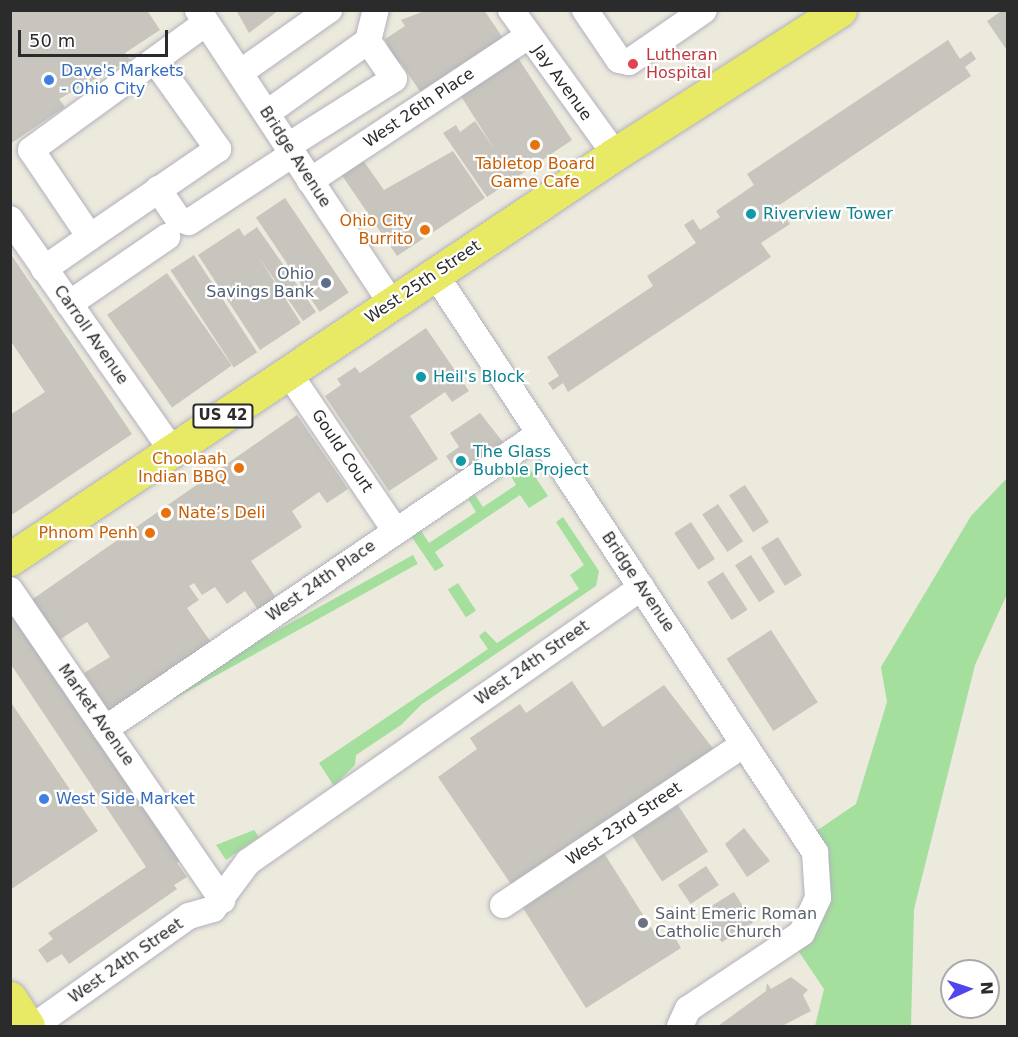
<!DOCTYPE html>
<meta charset="utf-8">
<style>
body{margin:0}
#map{position:relative;width:1018px;height:1037px;overflow:hidden;background:#ece9dd;font-family:"DejaVu Sans",sans-serif}
div>[style]{position:absolute}
.green>*{inset:0;background:#a4df9d;transform-origin:0 0}
.building>*{inset:0;background:#c7c5bd;transform-origin:0 0}
.roads{filter:drop-shadow(0 0 2px #b2b1bd) drop-shadow(0 0 2px #b2b1bd)}
.minor>*{height:26px;margin:-13px;padding:0 13px;transform-origin:13px;border-radius:13px;background:#fff}
.major>*{height:33px;margin:-16.5px;padding:0 16.5px;transform-origin:16.5px;border-radius:16.5px;background:#e8e965}
.dots>*{width:16px;height:16px;translate:-50% -50%;box-sizing:border-box;border:3px solid #fff;border-radius:50%}
span{translate:-50% -50%;white-space:nowrap;text-align:center;line-height:1.15;-webkit-text-stroke:4.5px #fff;paint-order:stroke}
.shield-label span{padding:2px 4px;background:#fff;border:2px solid;border-radius:4px;-webkit-text-stroke-width:0}
.shield-label{font-size:15px;color:#2b2b2b;font-weight:700}
.health-label{font-size:16px;color:#be3a42}
.left{translate:0 -50%;text-align:left}
.shop-label{font-size:16px;color:#366cbe}
.street-label{font-size:16px;color:#2b2b2b}
.food-label{font-size:16px;color:#c56008}
.right{translate:-100% -50%;text-align:right}
.culture-label{font-size:16px;color:#0d838f}
.service-label{font-size:16px;color:#4e5e75}
.worship-label{font-size:16px;color:#5b616d}
.frame{position:absolute;inset:0;border:12px solid #2b2b2b;pointer-events:none}
.north{position:absolute;left:940px;top:959px;width:60px;height:60px;box-sizing:border-box;background:#fff;border:2px solid #aaa;border-radius:50%;rotate:87deg;font-size:16px;font-weight:700;line-height:24px;text-align:center;color:#2b2b2b}
.north::after{content:'';display:block;margin:auto;width:21px;height:27px;background:#5046f0;clip-path:polygon(50% 0,100% 100%,50% 72%,0 100%)}
.scale{position:absolute;left:18px;top:30px;width:150px;height:27px;box-sizing:border-box;border:3px solid #2b2b2b;border-top:0;padding-left:8px;font-size:18px;line-height:21px;white-space:nowrap;color:#2b2b2b;-webkit-text-stroke:4px #fff;paint-order:stroke}
</style>
<div id="map">
<div class="green">
<div style="clip-path:polygon(528px 466px,548px 496px,529px 508px,520px 495px,435px 552px,444px 566px,435px 571px,411px 536px,420px 529px,429px 543px,476px 512px,468px 499px,475px 495px,483px 507px,516px 485px,511px 476px)"></div>
<div style="clip-path:polygon(1007px 478px,1007px 594px,975px 665px,914px 909px,911px 1026px,815px 1026px,824px 989px,791px 940px,811px 919px,806px 838px,856px 804px,887px 702px,881px 667px,971px 516px)"></div>
<div style="clip-path:polygon(563px 517px,599px 571px,596px 586px,422px 704px,401px 725px,356px 755px,355px 765px,334px 786px,319px 763px,488px 649px,479px 636px,485px 631px,497px 643px,579px 589px,570px 575px,584px 565px,556px 522px)"></div>
<div style="left:413px;top:555px;width:10px;height:295px;rotate:61deg"></div>
<div style="left:458px;top:583px;width:33px;height:12px;rotate:57deg"></div>
<div style="clip-path:polygon(254px 830px,259px 837px,226px 860px,216px 845px)"></div>
</div>
<div class="building">
<div style="clip-path:polygon(10px 10px,147px 10px,160px 30px,125px 53px,130px 60px,59px 99px,65px 107px,10px 144px)"></div>
<div style="clip-path:polygon(236px 10px,279px 10px,249px 33px)"></div>
<div style="clip-path:polygon(427px 10px,484px 10px,505px 41px,423px 96px,401px 63px,397px 66px,385px 39px,405px 26px,401px 20px)"></div>
<div style="clip-path:polygon(1003px 10px,1008px 10px,1008px 52px,987px 21px)"></div>
<div style="clip-path:polygon(948px 40px,960px 59px,971px 51px,976px 59px,965px 67px,971px 76px,778px 206px,790px 224px,761px 243px,771px 257px,568px 392px,563px 383px,553px 390px,548px 383px,559px 376px,547px 357px,653px 286px,647px 276px,696px 243px,684px 225px,693px 219px,700px 230px,720px 217px,716px 211px,754px 185px,747px 174px)"></div>
<div style="clip-path:polygon(516px 55px,572px 140px,487px 197px,443px 133px,456px 125px,460px 132px,475px 121px,495px 150px,459px 93px)"></div>
<div style="clip-path:polygon(453px 151px,485px 198px,397px 256px,339px 171px,360px 156px,384px 190px)"></div>
<div style="left:285px;top:198px;width:114px;height:35px;rotate:56deg"></div>
<div style="clip-path:polygon(257px 227px,316px 312px,303px 321px,258px 256px,301px 323px,260px 350px,198px 255px,239px 228px,244px 236px)"></div>
<div style="clip-path:polygon(10px 253px,132px 434px,10px 516px,10px 415px,45px 392px,10px 340px)"></div>
<div style="left:194px;top:255px;width:116px;height:28px;rotate:57deg"></div>
<div style="left:167px;top:273px;width:113px;height:73px;rotate:55deg"></div>
<div style="clip-path:polygon(426px 328px,469px 391px,452px 402px,445px 392px,410px 416px,438px 459px,389px 491px,325px 396px,341px 385px,337px 379px,355px 367px,360px 373px)"></div>
<div style="clip-path:polygon(480px 413px,506px 446px,465px 473px,456px 471px,446px 456px,459px 447px,450px 433px)"></div>
<div style="clip-path:polygon(297px 415px,348px 489px,327px 503px,319px 492px,292px 511px,302px 527px,251px 561px,277px 599px,259px 611px,245px 591px,227px 604px,215px 587px,202px 595px,194px 583px,189px 586px,199px 600px,187px 608px,215px 648px,111px 715px,84px 673px,110px 657px,87px 622px,56px 642px,30px 601px)"></div>
<div style="left:745px;top:485px;width:44px;height:19px;rotate:57deg"></div>
<div style="left:718px;top:504px;width:45px;height:19px;rotate:56deg"></div>
<div style="left:691px;top:522px;width:44px;height:20px;rotate:57deg"></div>
<div style="left:778px;top:537px;width:45px;height:20px;rotate:58deg"></div>
<div style="left:751px;top:555px;width:44px;height:19px;rotate:57deg"></div>
<div style="left:723px;top:572px;width:45px;height:19px;rotate:57deg"></div>
<div style="clip-path:polygon(10px 610px,185px 857px,177px 863px,187px 877px,174px 885px,177px 889px,69px 964px,62px 954px,47px 963px,38px 950px,53px 939px,48px 933px,146px 867px,10px 663px)"></div>
<div style="left:771px;top:630px;width:86px;height:53px;rotate:57deg"></div>
<div style="clip-path:polygon(572px 681px,603px 727px,664px 685px,715px 751px,515px 890px,438px 777px,477px 749px,470px 738px,520px 704px,526px 713px)"></div>
<div style="clip-path:polygon(10px 701px,98px 831px,10px 890px)"></div>
<div style="left:676px;top:802px;width:59px;height:55px;rotate:57deg"></div>
<div style="clip-path:polygon(744px 828px,770px 861px,747px 877px,725px 844px)"></div>
<div style="clip-path:polygon(604px 853px,657px 937px,670px 929px,681px 948px,586px 1008px,521px 905px)"></div>
<div style="left:706px;top:866px;width:23px;height:34px;rotate:56deg"></div>
<div style="left:734px;top:892px;width:36px;height:37px;rotate:58deg"></div>
<div style="clip-path:polygon(791px 977px,808px 990px,803px 995px,811px 1011px,782px 1026px,718px 1026px,766px 991px,767px 983px,771px 989px)"></div>
</div>
<div class="roads">
<div class="minor">
<div style="left:198px;top:10px;width:351px;rotate:56.6deg"></div>
<div style="left:511px;top:10px;width:178px;rotate:54.2deg"></div>
<div style="left:585px;top:10px;width:60px;rotate:55.8deg"></div>
<div style="left:619px;top:60px;width:10px;rotate:11deg"></div>
<div style="left:629px;top:62px;width:91px;rotate:-34.7deg"></div>
<div style="left:368px;top:41px;width:32px;rotate:-76deg"></div>
<div style="left:156px;top:62px;width:107px;rotate:54.5deg"></div>
<div style="left:218px;top:149px;width:155px;rotate:145.5deg"></div>
<div style="left:90px;top:237px;width:105px;rotate:-124.1deg"></div>
<div style="left:31px;top:150px;width:216px;rotate:-36deg"></div>
<div style="left:241px;top:72px;width:108px;rotate:-35.2deg"></div>
<div style="left:267px;top:113px;width:124px;rotate:-35.5deg"></div>
<div style="left:368px;top:41px;width:46px;rotate:55.6deg"></div>
<div style="left:394px;top:79px;width:125px;rotate:147.7deg"></div>
<div style="left:310px;top:181px;width:262px;rotate:-33.6deg"></div>
<div style="left:158px;top:189px;width:36px;rotate:56deg"></div>
<div style="left:178px;top:219px;width:11px;rotate:15deg"></div>
<div style="left:189px;top:222px;width:124px;rotate:-33.2deg"></div>
<div style="left:10px;top:219px;width:282px;rotate:55deg"></div>
<div style="left:44px;top:269px;width:56px;rotate:-34.8deg"></div>
<div style="left:435px;top:274px;width:692px;rotate:56.68deg"></div>
<div style="left:815px;top:852px;width:46px;rotate:86.3deg"></div>
<div style="left:818px;top:898px;width:38px;rotate:115deg"></div>
<div style="left:802px;top:933px;width:137px;rotate:146.3deg"></div>
<div style="left:688px;top:1009px;width:19px;rotate:115deg"></div>
<div style="left:69px;top:304px;width:119px;rotate:-34.4deg"></div>
<div style="left:288px;top:372px;width:191px;rotate:55.9deg"></div>
<div style="left:10px;top:590px;width:376px;rotate:55.6deg"></div>
<div style="left:105px;top:729px;width:523px;rotate:-34.18deg"></div>
<div style="left:503px;top:905px;width:290px;rotate:-33.7deg"></div>
<div style="left:34px;top:1026px;width:190px;rotate:-35.4deg"></div>
<div style="left:189px;top:916px;width:25px;rotate:-16deg"></div>
<div style="left:213px;top:909px;width:59px;rotate:-53.3deg"></div>
<div style="left:248px;top:862px;width:480px;rotate:-34.9deg"></div>
</div>
<div class="major">
<div style="left:10px;top:559px;width:728px;rotate:-33.8deg"></div>
<div style="left:615px;top:154px;width:267px;rotate:-32.6deg"></div>
<div style="left:10px;top:998px;width:33px;rotate:57deg"></div>
</div>
</div>
<div class="dots">
<div style="left:633px;top:64px;background:#e0444e"></div>
<div style="left:49px;top:80px;background:#3f7fe0"></div>
<div style="left:535px;top:145px;background:#e8710a"></div>
<div style="left:751px;top:214px;background:#0f9aa8"></div>
<div style="left:425px;top:230px;background:#e8710a"></div>
<div style="left:326px;top:283px;background:#5c6f8a"></div>
<div style="left:421px;top:377px;background:#0f9aa8"></div>
<div style="left:461px;top:461px;background:#0f9aa8"></div>
<div style="left:239px;top:468px;background:#e8710a"></div>
<div style="left:166px;top:513px;background:#e8710a"></div>
<div style="left:150px;top:533px;background:#e8710a"></div>
<div style="left:44px;top:799px;background:#3f7fe0"></div>
<div style="left:643px;top:923px;background:#6b7280"></div>
</div>
<div class="shield-label">
<span style="left:223px;top:416px">US 42</span>
</div>
<div class="health-label">
<span class="left" style="left:646px;top:64px">Lutheran<br>Hospital</span>
</div>
<div class="shop-label">
<span class="left" style="left:61px;top:80px">Dave's Markets<br>- Ohio City</span>
<span class="left" style="left:56px;top:799px">West Side Market</span>
</div>
<div class="street-label">
<span style="left:562px;top:83px;rotate:54deg">Jay Avenue</span>
<span style="left:419px;top:108px;rotate:-34deg">West 26th Place</span>
<span style="left:295px;top:157px;rotate:57deg">Bridge Avenue</span>
<span style="left:423px;top:282px;rotate:-34deg">West 25th Street</span>
<span style="left:91px;top:335px;rotate:55deg">Carroll Avenue</span>
<span style="left:342px;top:451px;rotate:56deg">Gould Court</span>
<span style="left:321px;top:581px;rotate:-35deg">West 24th Place</span>
<span style="left:638px;top:582px;rotate:56deg">Bridge Avenue</span>
<span style="left:532px;top:663px;rotate:-35deg">West 24th Street</span>
<span style="left:96px;top:715px;rotate:55deg">Market Avenue</span>
<span style="left:624px;top:824px;rotate:-34deg">West 23rd Street</span>
<span style="left:126px;top:961px;rotate:-35deg">West 24th Street</span>
</div>
<div class="food-label">
<span style="left:535px;top:173px">Tabletop Board<br>Game Cafe</span>
<span class="right" style="left:413px;top:230px">Ohio City<br>Burrito</span>
<span class="right" style="left:227px;top:468px">Choolaah<br>Indian BBQ</span>
<span class="left" style="left:178px;top:513px">Nate’s Deli</span>
<span class="right" style="left:138px;top:533px">Phnom Penh</span>
</div>
<div class="culture-label">
<span class="left" style="left:763px;top:214px">Riverview Tower</span>
<span class="left" style="left:433px;top:377px">Heil's Block</span>
<span class="left" style="left:473px;top:461px">The Glass<br>Bubble Project</span>
</div>
<div class="service-label">
<span class="right" style="left:314px;top:283px">Ohio<br>Savings Bank</span>
</div>
<div class="worship-label">
<span class="left" style="left:655px;top:923px">Saint Emeric Roman<br>Catholic Church</span>
</div>
<div class="frame"></div>
<div class="north">N</div>
<div class="scale">50 m</div>
</div>
